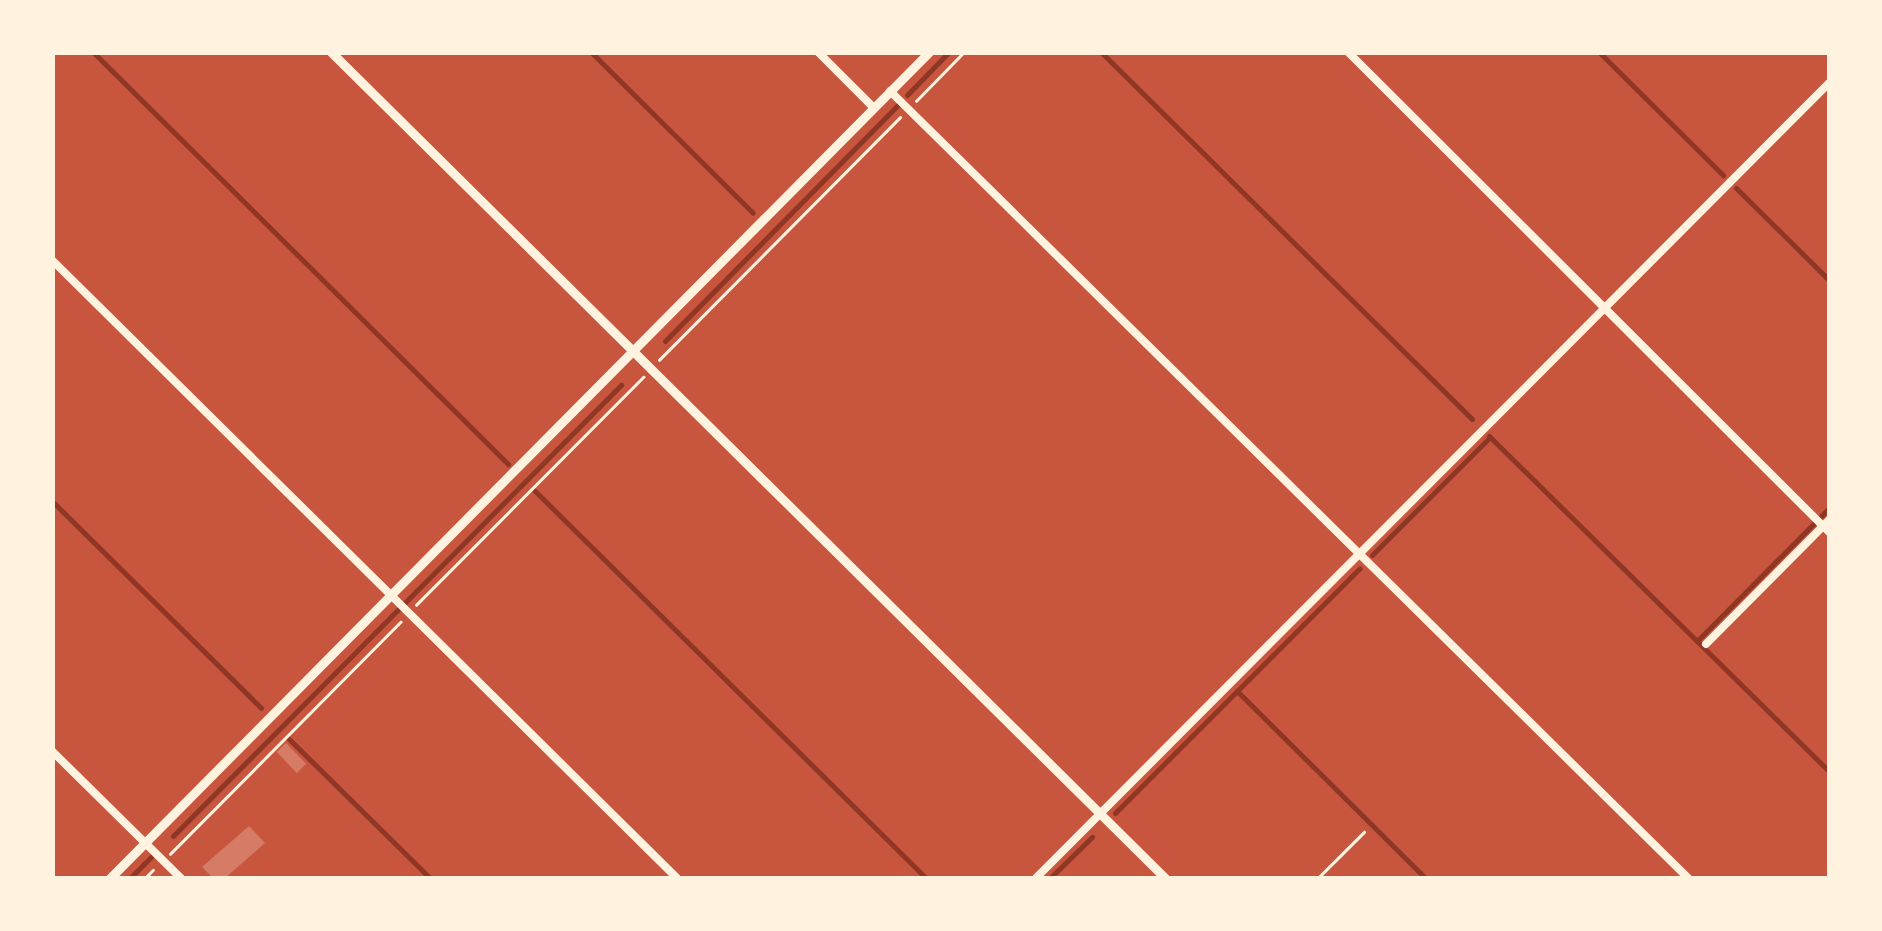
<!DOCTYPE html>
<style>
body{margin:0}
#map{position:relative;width:1882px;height:931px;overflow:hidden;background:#c8553d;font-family:"Work Sans",sans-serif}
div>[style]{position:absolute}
.stream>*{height:5px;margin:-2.5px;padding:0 2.5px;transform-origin:2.5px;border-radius:2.5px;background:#8f3625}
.building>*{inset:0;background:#d67c66;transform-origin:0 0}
.path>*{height:2.5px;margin:-1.25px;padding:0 1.25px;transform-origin:1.25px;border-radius:1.25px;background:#fff3e0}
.minor>*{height:8px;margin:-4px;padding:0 4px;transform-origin:4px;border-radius:4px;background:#fff3e0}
.tertiary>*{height:9px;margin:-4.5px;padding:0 4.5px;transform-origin:4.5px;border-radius:4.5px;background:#fff3e0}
span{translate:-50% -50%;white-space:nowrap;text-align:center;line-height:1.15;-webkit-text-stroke:9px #fff3e0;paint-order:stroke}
.frame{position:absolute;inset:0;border:55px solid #fff3e0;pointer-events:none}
</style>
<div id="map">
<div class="stream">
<div style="left:93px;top:52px;width:585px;rotate:44.79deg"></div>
<div style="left:591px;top:52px;width:228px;rotate:44.8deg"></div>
<div style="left:1101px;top:52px;width:522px;rotate:44.69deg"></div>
<div style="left:1599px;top:52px;width:175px;rotate:44.8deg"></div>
<div style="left:907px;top:95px;width:60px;rotate:-45.7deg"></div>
<div style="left:1736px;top:188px;width:132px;rotate:44.7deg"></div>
<div style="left:665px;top:341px;width:333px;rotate:-45.4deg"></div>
<div style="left:1489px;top:436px;width:479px;rotate:44.6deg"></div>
<div style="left:535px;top:491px;width:550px;rotate:44.71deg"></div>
<div style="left:52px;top:501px;width:294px;rotate:44.7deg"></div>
<div style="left:1372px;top:555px;width:167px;rotate:-45deg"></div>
<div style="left:1697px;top:641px;width:189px;rotate:-45.2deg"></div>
<div style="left:1237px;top:691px;width:265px;rotate:44.8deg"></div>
<div style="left:288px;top:738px;width:199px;rotate:44.6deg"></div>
<div style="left:1115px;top:813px;width:346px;rotate:-45deg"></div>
<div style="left:173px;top:836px;width:636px;rotate:-45.19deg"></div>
<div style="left:130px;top:878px;width:30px;rotate:-45deg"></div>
<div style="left:1050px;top:878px;width:59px;rotate:-44.3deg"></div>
</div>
<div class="building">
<div style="left:286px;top:743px;width:29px;height:13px;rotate:46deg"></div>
<div style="clip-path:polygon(249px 826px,265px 843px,225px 878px,213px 878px,202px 867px)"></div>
</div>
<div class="path">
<div style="left:916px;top:101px;width:69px;rotate:-45.6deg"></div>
<div style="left:659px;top:360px;width:342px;rotate:-45.2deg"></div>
<div style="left:416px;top:605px;width:322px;rotate:-45.1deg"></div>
<div style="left:170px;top:854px;width:327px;rotate:-45.2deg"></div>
<div style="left:145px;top:878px;width:11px;rotate:-45deg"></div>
<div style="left:1318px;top:878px;width:65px;rotate:-45deg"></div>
</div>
<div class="minor">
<div style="left:818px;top:52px;width:79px;rotate:45deg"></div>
<div style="left:1348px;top:52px;width:681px;rotate:44.94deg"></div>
<div style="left:890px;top:91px;width:1121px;rotate:44.6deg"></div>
<div style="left:52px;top:260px;width:879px;rotate:44.68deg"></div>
<div style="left:1706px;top:644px;width:176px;rotate:-45.2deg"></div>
<div style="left:52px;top:751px;width:181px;rotate:44.6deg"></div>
<div style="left:1036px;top:878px;width:1124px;rotate:-45.07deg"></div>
</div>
<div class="tertiary">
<div style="left:331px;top:52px;width:1174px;rotate:44.72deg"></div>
<div style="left:110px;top:878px;width:1163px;rotate:-45.24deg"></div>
</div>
<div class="frame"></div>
</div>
